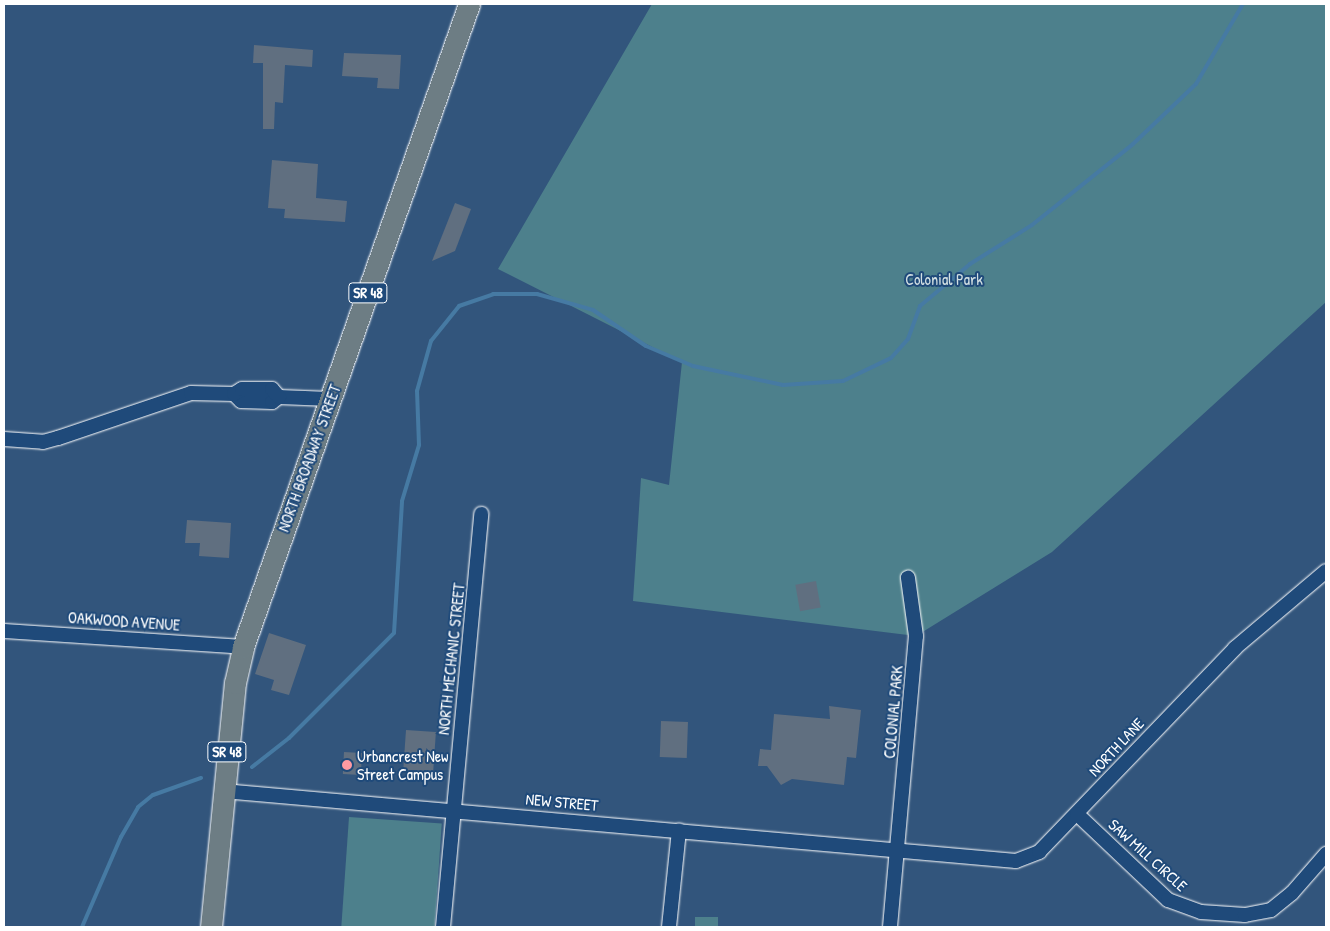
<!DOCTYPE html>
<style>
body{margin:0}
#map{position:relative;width:1330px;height:931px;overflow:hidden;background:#32557c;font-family:"Patrick Hand",sans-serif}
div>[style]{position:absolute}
.green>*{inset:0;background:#4d808c;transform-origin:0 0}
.stream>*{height:4px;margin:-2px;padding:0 2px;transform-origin:2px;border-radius:2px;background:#467aa3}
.building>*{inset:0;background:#606f80;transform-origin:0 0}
.roads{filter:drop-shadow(0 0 1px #fff) drop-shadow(0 0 1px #fff)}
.street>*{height:14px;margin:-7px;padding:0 7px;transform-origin:7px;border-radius:7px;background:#1f4a7a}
.primary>*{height:21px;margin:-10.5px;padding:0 10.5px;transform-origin:10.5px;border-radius:10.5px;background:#6d7d84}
.dots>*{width:14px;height:14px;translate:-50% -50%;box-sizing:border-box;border:2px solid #1f4a7a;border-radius:50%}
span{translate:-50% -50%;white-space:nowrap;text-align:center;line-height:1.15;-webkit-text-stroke:4px #1f4a7a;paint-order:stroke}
.shield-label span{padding:1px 4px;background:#1f4a7a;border:1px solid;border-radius:4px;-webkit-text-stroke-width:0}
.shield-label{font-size:15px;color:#fff;font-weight:700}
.park-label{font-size:16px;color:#d2dfe2}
.street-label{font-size:16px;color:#fff}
.poi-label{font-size:16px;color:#fff}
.left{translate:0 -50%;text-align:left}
.frame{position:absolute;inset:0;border:5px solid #fff;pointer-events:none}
</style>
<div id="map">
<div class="green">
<div style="clip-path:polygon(652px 4px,1326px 4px,1326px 302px,1052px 552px,916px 636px,633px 601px,641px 478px,669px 485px,682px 362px,498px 269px)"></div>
<div style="left:349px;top:817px;width:93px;height:110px;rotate:4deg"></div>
<div style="left:695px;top:917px;width:23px;height:10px"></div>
</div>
<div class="stream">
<div style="left:252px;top:767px;width:47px;rotate:-38.1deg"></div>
<div style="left:289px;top:738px;width:148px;rotate:-45deg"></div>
<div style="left:394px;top:633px;width:132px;rotate:-86.5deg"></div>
<div style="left:402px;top:501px;width:59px;rotate:-73.1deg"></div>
<div style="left:419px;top:445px;width:54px;rotate:-92.1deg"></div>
<div style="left:417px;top:391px;width:52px;rotate:-74.4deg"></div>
<div style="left:431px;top:341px;width:45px;rotate:-51.3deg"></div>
<div style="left:459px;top:306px;width:36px;rotate:-19deg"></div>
<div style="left:493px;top:294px;width:44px"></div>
<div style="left:537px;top:294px;width:58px;rotate:15.9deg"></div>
<div style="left:593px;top:310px;width:64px;rotate:34.2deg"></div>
<div style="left:646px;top:346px;width:51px;rotate:23.1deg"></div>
<div style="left:693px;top:366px;width:92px;rotate:11.9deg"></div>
<div style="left:783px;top:385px;width:60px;rotate:-3.8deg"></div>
<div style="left:843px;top:381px;width:53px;rotate:-25.6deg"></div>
<div style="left:891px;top:358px;width:25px;rotate:-48deg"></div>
<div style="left:908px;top:339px;width:35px;rotate:-70deg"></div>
<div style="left:920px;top:306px;width:65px;rotate:-40deg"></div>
<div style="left:970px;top:264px;width:73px;rotate:-32.2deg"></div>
<div style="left:1032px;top:225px;width:129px;rotate:-38.7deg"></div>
<div style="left:1133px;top:144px;width:87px;rotate:-43.6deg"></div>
<div style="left:1196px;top:84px;width:93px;rotate:-59.6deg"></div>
<div style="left:82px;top:927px;width:98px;rotate:-66.6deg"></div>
<div style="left:121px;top:837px;width:34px;rotate:-60deg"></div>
<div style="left:138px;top:807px;width:19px;rotate:-39deg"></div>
<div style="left:153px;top:795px;width:51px;rotate:-19.5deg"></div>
</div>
<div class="building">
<div style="clip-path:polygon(254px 45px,313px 50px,312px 67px,285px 65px,283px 103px,275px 102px,274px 129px,263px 129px,263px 63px,253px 63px)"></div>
<div style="clip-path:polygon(344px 53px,401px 55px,399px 89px,377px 88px,378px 78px,342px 76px)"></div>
<div style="clip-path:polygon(272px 160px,318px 164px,316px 198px,347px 201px,345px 222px,284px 218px,285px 209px,268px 208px)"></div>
<div style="clip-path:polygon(455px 203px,471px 209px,455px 251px,432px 261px)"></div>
<div style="clip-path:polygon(187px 520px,231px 523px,229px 558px,199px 556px,200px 543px,185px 543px)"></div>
<div style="left:816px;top:581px;width:27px;height:21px;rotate:80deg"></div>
<div style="clip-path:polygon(269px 633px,306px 645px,289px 695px,271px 690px,274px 680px,255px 674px)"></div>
<div style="clip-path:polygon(829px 706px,861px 710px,856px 758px,847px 757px,844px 785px,792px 779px,781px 785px,767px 766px,758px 766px,760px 749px,771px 750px,774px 714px,830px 719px)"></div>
<div style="left:661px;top:721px;width:27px;height:36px;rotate:2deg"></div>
<div style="left:406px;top:730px;width:30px;height:41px;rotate:4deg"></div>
<div style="left:344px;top:752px;width:18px;height:22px;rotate:3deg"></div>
</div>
<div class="roads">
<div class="street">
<div style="left:234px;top:394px;width:10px;rotate:45deg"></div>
<div style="left:241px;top:401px;width:31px;rotate:2deg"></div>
<div style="left:272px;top:402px;width:9px;rotate:-36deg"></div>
<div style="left:279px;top:397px;width:51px;rotate:2.2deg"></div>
<div style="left:4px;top:439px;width:39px;rotate:4deg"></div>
<div style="left:43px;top:442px;width:16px;rotate:-15deg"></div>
<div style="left:58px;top:438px;width:140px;rotate:-18.7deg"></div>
<div style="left:191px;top:393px;width:43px;rotate:1.3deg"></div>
<div style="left:234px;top:394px;width:9px;rotate:-32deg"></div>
<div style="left:242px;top:389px;width:30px"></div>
<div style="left:272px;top:389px;width:11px;rotate:49deg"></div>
<div style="left:4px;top:631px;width:240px;rotate:3.8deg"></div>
<div style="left:223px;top:791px;width:796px;rotate:5.04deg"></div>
<div style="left:1016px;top:861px;width:25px;rotate:-21deg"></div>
<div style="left:1039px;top:852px;width:283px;rotate:-46.1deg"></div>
<div style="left:1235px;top:648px;width:119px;rotate:-40.2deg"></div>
<div style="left:1077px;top:814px;width:125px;rotate:43.4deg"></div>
<div style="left:1168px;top:900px;width:35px;rotate:20deg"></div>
<div style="left:1201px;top:912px;width:44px;rotate:3.9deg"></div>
<div style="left:1245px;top:915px;width:26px;rotate:-11deg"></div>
<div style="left:1271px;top:910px;width:27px;rotate:-39deg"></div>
<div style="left:1292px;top:893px;width:52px;rotate:-48.9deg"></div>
<div style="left:443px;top:927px;width:415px;rotate:-84.7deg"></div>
<div style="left:669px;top:927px;width:97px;rotate:-84.1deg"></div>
<div style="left:890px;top:927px;width:292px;rotate:-84.9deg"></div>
<div style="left:916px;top:636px;width:59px;rotate:-97.9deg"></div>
</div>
<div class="primary">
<div style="left:211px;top:927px;width:245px;rotate:-84.4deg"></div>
<div style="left:235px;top:683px;width:37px;rotate:-77deg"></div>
<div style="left:243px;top:647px;width:682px;rotate:-70.63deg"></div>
</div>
</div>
<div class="dots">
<div style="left:347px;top:765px;background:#ff9aa2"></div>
</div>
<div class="shield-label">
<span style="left:368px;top:293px">SR 48</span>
<span style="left:227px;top:752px">SR 48</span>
</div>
<div class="park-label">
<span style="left:944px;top:279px">Colonial Park</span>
</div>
<div class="street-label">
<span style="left:309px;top:458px;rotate:-70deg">NORTH BROADWAY STREET</span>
<span style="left:124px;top:621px;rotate:4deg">OAKWOOD AVENUE</span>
<span style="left:451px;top:659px;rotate:-84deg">NORTH MECHANIC STREET</span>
<span style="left:893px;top:712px;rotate:-85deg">COLONIAL PARK</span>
<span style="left:1116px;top:747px;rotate:-47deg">NORTH LANE</span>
<span style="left:562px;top:802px;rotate:5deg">NEW STREET</span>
<span style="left:1148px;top:855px;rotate:42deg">SAW MILL CIRCLE</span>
</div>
<div class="poi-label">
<span class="left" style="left:357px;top:765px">Urbancrest New<br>Street Campus</span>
</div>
<div class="frame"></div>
</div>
